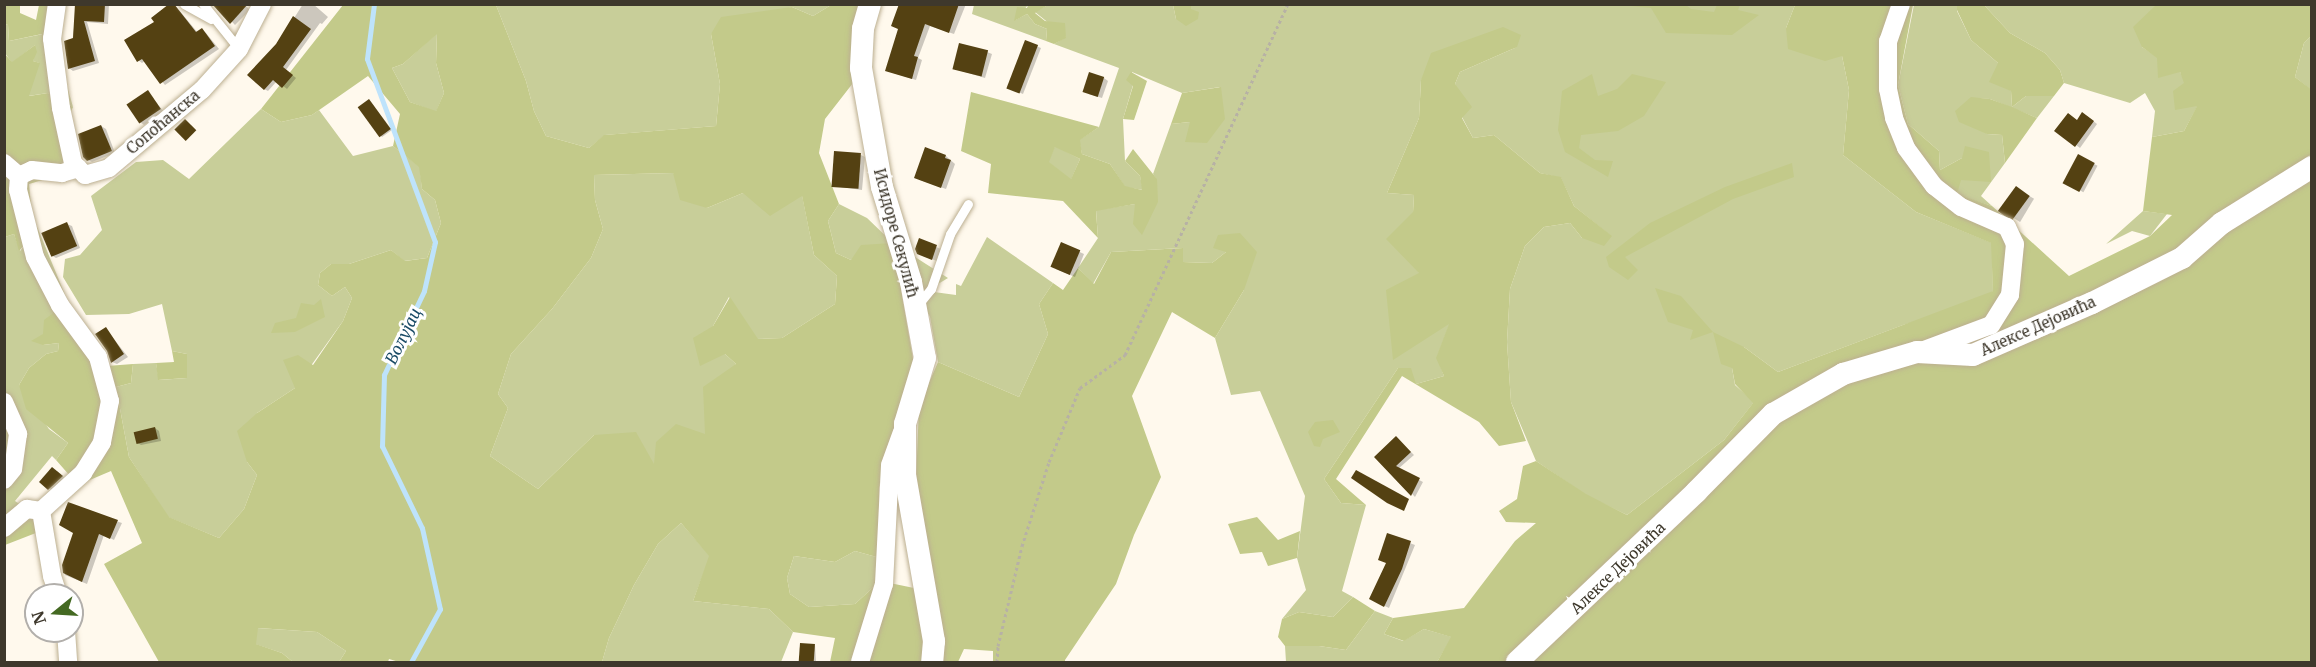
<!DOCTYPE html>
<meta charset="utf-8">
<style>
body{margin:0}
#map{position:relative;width:2316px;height:667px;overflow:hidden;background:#fff9ed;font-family:Merriweather,serif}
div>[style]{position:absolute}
.green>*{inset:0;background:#c8ce99}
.forest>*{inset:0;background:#c3ca8a}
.shadow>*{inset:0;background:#0003;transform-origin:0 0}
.stream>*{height:5px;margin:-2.5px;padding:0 2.5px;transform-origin:2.5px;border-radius:2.5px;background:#bee3fb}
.building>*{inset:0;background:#544112;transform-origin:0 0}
.path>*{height:3px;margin-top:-1.5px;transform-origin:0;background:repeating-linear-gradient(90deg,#b7b1a5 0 3px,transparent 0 6px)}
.roads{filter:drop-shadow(0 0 2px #bcaf91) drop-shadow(0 0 2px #bcaf91)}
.service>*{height:9px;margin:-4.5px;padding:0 4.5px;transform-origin:4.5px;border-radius:4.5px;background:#fff}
.minor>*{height:18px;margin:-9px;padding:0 9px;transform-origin:9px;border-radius:9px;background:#fff}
.tertiary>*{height:22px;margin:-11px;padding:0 11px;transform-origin:11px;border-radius:11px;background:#fff}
span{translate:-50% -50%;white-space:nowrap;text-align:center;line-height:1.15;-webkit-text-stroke:6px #fff;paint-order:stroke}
.street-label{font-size:15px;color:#3e382c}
.water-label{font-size:16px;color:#1a4b66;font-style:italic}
.frame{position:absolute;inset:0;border:6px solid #3e382c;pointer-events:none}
.north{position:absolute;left:24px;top:583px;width:60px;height:60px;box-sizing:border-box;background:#fff;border:2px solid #b2afab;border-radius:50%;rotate:252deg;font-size:16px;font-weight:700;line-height:24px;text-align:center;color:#3e382c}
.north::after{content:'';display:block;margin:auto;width:21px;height:27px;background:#446922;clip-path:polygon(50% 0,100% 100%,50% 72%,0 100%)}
</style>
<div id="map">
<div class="green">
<div style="clip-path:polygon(1191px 4px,1795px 5px,1786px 28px,1842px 56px,1849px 90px,1843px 155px,1916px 212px,1992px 243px,1993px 291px,1988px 300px,1903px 325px,1778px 372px,1744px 347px,1732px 368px,1735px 385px,1754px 402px,1724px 440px,1627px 515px,1586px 495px,1536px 461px,1511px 402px,1507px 342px,1510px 289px,1525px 246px,1544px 227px,1570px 223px,1582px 238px,1611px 236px,1574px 206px,1561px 178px,1540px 173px,1494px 135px,1473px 138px,1462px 117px,1455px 84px,1460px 72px,1517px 47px,1421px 80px,1419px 118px,1387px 193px,1414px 195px,1413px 212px,1419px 273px,1450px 323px,1437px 357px,1444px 376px,1416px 384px,1398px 368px,1324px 479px,1341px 503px,1366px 505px,1342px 591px,1353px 597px,1333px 617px,1299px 612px,1282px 619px,1306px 590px,1297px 558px,1305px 496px,1260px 391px,1231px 395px,1215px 338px,1244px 290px,1226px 252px,1212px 263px,1183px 262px,1182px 248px,1111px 252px,1093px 284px,1078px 268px,1098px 238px,1096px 210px,1135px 204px,1157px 180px,1153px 174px,1171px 124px,1190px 122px,1220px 87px,1182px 93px,1132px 72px,1133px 85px,1123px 119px,1125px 161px,1140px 176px,1143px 190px,1125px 187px,1110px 164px,1082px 154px,1079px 140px,1099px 127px,1119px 68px,1054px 44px,1066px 37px,1035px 12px,1048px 5px,1173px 5px,1176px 19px,1191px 9px)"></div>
<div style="clip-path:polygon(496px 5px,831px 5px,813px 16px,792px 7px,711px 34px,720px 84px,716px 126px,605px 135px,589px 148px,546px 136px,534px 111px,526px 81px)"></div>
<div style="clip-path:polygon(974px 5px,1028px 5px,1015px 20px,1027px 14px,1035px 24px,1047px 29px,1046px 41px,972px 14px)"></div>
<div style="clip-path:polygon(1914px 5px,1957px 5px,1957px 11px,1971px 40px,1998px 63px,2011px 91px,2012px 107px,2026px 96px,2054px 96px,2037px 118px,1990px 99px,1971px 98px,1987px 134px,2002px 135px,2005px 163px,1981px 196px,1992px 206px,1957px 195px,1962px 158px,1940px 170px,1939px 151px,1908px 124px,1898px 85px)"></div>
<div style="clip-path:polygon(1984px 5px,2176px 5px,2142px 47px,2180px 72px,2198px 105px,2184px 131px,2152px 137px,2155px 111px,2145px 93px,2130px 103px,2064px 83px,2060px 70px,2045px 53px,2010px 33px)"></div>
<div style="clip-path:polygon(5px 24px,8px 25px,9px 41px,43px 34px,57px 51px,73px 107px,48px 93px,28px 96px,39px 63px,33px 61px,35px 45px,12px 63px,5px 53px)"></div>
<div style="clip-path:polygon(437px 33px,436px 63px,444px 93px,436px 112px,410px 102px,392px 68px,403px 64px)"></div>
<div style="clip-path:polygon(2311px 36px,2311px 90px,2295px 77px,2304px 43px)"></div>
<div style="clip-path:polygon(261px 109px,281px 122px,312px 115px,319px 110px,353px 156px,393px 146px,420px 167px,422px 189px,435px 200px,441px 223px,427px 258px,404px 261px,391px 250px,349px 264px,331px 264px,320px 273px,318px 285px,332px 296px,345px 287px,352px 298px,343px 321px,295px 388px,257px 413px,247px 462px,257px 475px,244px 509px,219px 538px,168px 517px,129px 457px,116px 387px,131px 383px,133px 364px,156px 363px,159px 380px,187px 378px,187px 354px,172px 351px,162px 304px,129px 314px,86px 315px,63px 277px,65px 259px,80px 255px,102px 230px,91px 196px,136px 162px,163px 160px,189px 179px)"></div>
<div style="clip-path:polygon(1055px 146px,1080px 159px,1071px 180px,1048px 162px)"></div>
<div style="clip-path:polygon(673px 173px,707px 208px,743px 193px,802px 195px,814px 255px,837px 276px,835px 304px,782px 338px,757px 339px,729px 297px,713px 326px,725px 354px,736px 364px,705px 434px,655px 465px,594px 435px,538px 489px,490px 456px,508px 408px,498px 394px,511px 354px,552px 309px,591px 258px,603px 229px,595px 200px,594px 175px)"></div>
<div style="clip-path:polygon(839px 204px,867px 218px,893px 243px,948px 278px,938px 284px,934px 292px,956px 295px,956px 284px,961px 286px,987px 237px,1053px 283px,1039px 304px,1048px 334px,1019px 397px,938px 362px,930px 317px,893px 244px,851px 260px,836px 253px,828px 221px)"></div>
<div style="clip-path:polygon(2143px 211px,2167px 214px,2150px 236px,2132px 231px,2106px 244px)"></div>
<div style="clip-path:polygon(38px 229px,68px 302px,43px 345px,59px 343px,58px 351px,46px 354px,29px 368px,19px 385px,49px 429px,68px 443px,56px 460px,52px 456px,15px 501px,33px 513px,5px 536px,5px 237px,14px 234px,20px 251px)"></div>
<div style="clip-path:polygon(681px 523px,710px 556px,693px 601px,769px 609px,793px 632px,781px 662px,602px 662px,609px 638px,634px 585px,658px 544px)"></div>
<div style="clip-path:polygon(855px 551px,880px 558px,880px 581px,855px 604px,809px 607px,790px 594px,787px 578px,794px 556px,835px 562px)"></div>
<div style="clip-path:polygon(1375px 611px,1393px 618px,1384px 634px,1403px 641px,1424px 629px,1452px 637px,1437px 662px,1286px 662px,1285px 646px,1319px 646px,1346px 650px)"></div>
<div style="clip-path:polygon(257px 628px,317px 632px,346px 651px,339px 662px,293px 662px,282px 653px,255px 644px)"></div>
</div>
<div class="forest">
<div style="clip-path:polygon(2176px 4px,2311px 5px,2311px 36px,2304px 43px,2295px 77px,2312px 90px,2311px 662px,1437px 662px,1451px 637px,1424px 629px,1404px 641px,1384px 634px,1393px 618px,1464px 608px,1515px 541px,1536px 523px,1506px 522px,1499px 511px,1517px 499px,1523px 466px,1536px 461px,1586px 494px,1627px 515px,1724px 440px,1753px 403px,1735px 384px,1732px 368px,1721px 364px,1713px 332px,1690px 340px,1693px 330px,1668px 322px,1655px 288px,1681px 296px,1713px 332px,1744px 347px,1778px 372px,1993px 291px,1991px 243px,1916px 212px,1843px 155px,1849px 90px,1842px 56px,1825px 61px,1788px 49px,1786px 28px,1795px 5px,1913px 5px,1898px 85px,1908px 124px,1939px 151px,1940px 170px,1962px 158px,1965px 146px,1989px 152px,1991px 182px,1961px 180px,1957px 194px,1992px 206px,2069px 276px,2150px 236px,2172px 215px,2143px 211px,2152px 137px,2184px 131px,2197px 106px,2175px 110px,2173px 91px,2184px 83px,2180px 72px,2158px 78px,2157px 58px,2142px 47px,2133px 27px,2155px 6px)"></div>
<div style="clip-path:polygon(4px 5px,20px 5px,20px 13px,36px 20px,39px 5px,56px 5px,45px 53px,42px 34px,9px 41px,8px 25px,5px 24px)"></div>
<div style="clip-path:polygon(evenodd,343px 5px,496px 5px,526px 81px,534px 111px,546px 136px,589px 148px,604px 135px,716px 126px,720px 84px,711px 34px,721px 17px,792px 7px,813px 16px,831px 5px,867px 5px,853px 83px,825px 119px,819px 153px,839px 204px,828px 221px,836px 253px,851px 260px,861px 245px,893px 243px,914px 365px,884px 461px,879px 488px,880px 558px,855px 551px,835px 562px,794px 556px,787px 578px,790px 594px,809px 607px,855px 604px,880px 581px,914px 588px,925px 650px,922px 662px,830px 662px,835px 638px,793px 632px,769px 609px,693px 601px,709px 556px,681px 523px,658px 544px,634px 585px,609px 638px,602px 662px,399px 662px,389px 659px,388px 662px,339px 662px,346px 651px,317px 632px,258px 628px,256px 644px,282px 653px,293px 662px,159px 662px,104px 564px,142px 543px,111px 471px,78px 485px,56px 460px,68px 443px,26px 409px,19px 385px,29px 368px,46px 354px,58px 351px,59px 343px,43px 345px,31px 341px,43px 334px,44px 320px,68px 302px,107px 366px,133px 364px,131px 383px,116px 387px,129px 457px,169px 517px,219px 538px,244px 509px,257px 475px,247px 462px,237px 431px,257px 413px,295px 388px,283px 360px,298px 355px,313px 365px,343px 321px,352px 298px,345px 287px,332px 296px,318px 285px,320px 273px,331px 264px,349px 264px,391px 250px,405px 261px,427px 258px,441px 223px,435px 200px,422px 189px,419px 167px,393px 146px,400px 114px,368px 76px,312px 115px,281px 122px,261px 109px,343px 5px,437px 34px,436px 63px,444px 93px,436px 111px,410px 102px,392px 68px,403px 64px,437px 34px,343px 5px,673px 173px,680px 200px,707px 208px,743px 193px,770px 216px,802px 196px,814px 255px,837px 276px,835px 304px,782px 338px,758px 339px,730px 297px,713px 326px,693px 338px,700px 366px,725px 354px,736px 364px,703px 387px,705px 434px,676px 424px,656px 442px,654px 464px,636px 432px,594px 435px,538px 489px,490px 456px,508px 408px,498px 394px,511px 354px,552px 309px,591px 258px,603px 229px,595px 200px,594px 175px,673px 173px)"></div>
<div style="clip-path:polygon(1028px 5px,1048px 5px,1035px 13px,1045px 21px,1065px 23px,1066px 38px,1054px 44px,1046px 41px,1047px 29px,1035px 24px,1027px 14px,1014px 21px,1017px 7px,1027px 8px)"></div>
<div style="clip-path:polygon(1173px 5px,1191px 5px,1191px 9px,1199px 12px,1198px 19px,1186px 26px,1176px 19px)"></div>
<div style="clip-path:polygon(1621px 5px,1686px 5px,1691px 9px,1714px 12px,1717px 5px,1740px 5px,1738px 10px,1759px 15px,1732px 35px,1666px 33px,1651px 8px)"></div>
<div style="clip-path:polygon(1957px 5px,1984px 5px,2010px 33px,2045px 53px,2060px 70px,2064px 83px,2054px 96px,2026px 96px,2012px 107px,2037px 118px,2005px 163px,2002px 135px,1987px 134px,1959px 122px,1955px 111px,1971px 97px,1990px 99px,2012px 107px,2011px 91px,1989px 82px,1998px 63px,1971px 40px,1957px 10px)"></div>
<div style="clip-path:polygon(1503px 27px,1521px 35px,1517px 47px,1460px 72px,1455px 84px,1472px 107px,1462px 118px,1473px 138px,1494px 135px,1540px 173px,1561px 177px,1574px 206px,1612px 236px,1604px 246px,1582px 238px,1570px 223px,1544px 227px,1525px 246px,1510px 289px,1507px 342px,1511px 402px,1526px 441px,1499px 446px,1479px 422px,1402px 376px,1336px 479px,1366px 505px,1341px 503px,1324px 479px,1398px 368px,1411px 368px,1416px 384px,1444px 376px,1436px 358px,1449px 324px,1393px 360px,1386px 290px,1419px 273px,1386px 239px,1413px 212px,1414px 195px,1387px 193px,1419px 118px,1421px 80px,1431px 53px)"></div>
<div style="clip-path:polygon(35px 45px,37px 52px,33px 61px,40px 63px,29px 96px,48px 93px,73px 107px,67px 120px,68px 159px,49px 178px,29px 184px,32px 218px,38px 229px,19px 251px,14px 234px,5px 237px,4px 53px,12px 62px)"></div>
<div style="clip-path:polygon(1131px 72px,1147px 81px,1134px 120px,1123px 119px,1133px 86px,1126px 80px)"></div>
<div style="clip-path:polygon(1592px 74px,1598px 96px,1617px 89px,1632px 74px,1666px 82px,1644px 116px,1618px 131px,1581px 135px,1579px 148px,1595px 160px,1613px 161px,1608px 177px,1565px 152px,1558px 130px,1562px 91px)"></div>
<div style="clip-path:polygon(1221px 87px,1225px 119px,1207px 143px,1185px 142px,1190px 122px,1171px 124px,1182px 93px)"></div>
<div style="clip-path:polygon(evenodd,971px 92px,1099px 127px,1080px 140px,1082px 154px,1110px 164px,1125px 186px,1142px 190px,1140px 176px,1125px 161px,1133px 149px,1157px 179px,1158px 202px,1142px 235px,1133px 224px,1135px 204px,1096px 211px,1098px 238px,1063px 201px,988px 193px,991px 164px,961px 151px,971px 92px,1055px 147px,1080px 159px,1071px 179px,1049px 162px,1055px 147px)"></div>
<div style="clip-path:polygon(1792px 163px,1794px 177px,1733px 199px,1625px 257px,1638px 270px,1628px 280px,1609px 267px,1606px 257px,1650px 223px,1725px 187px)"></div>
<div style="clip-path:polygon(1240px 233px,1257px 252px,1244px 290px,1215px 338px,1172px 312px,1132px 396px,1161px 477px,1134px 535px,1116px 584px,1065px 660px,1065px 662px,993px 662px,993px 651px,964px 649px,958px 662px,941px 662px,916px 481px,919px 406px,938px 362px,1019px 397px,1048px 334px,1039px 304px,1053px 283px,1063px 290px,1078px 268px,1094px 284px,1111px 252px,1183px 248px,1183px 262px,1212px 263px,1226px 252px,1213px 248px,1218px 235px)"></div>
<div style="clip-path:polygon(321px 299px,325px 317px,295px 332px,271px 333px,275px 323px,296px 318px,301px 303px,314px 305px)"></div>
<div style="clip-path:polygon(172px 351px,187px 354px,187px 378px,158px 380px,156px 363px,174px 362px)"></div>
<div style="clip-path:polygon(1333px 420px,1340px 432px,1323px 439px,1320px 447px,1314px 446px,1308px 432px,1315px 422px)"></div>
<div style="clip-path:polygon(33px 513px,41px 531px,5px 545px,5px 536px)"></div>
<div style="clip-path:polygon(1257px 517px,1278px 540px,1300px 531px,1297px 558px,1268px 566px,1262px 552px,1240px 554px,1228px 524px)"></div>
<div style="clip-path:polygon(1353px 597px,1375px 611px,1346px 650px,1319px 646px,1285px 646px,1278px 637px,1282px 619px,1299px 612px,1333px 617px)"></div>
</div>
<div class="shadow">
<div style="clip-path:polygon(77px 4px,109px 4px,108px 24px,87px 22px,99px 63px,73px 71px,69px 68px)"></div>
<div style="clip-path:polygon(174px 4px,198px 33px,202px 30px,206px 33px,219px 49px,165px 85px,145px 61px,142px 63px,138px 60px,157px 23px)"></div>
<div style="clip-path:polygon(244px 4px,250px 10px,235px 25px,217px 6px)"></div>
<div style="clip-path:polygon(303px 4px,313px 4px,328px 17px,322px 24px,320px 23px,286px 70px,296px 78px,287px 89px,277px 81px,268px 91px,264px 89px,277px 45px)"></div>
<div style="clip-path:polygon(936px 4px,966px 4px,954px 34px,930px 26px,918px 58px,922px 60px,916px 80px,887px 71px)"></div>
<div style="clip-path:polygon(1026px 42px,1041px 48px,1023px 94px,1011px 89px)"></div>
<div style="clip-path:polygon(987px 52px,992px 54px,985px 78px,958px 70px)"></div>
<div style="clip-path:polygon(1104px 78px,1108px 81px,1102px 98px,1089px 94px)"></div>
<div style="clip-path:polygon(148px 92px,164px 112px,144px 125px,140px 122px)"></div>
<div style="clip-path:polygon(370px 101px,392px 130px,382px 137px,381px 136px)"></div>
<div style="clip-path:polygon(2087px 116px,2097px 124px,2080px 148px,2076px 145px,2078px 121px)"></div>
<div style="clip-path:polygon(101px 126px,106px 129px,115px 153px,92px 162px,88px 160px)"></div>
<div style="clip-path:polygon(926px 149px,946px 156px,955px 164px,946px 189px,920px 180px)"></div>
<div style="clip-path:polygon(861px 155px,865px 157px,862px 190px,833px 186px)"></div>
<div style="left:2079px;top:156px;width:21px;height:30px;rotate:28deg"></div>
<div style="left:2016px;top:188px;width:21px;height:27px;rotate:31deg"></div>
<div style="clip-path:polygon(67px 224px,72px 226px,80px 248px,56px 258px,51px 255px)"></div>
<div style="clip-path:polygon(919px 240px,941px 249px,937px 261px,923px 256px)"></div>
<div style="clip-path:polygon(1062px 244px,1084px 254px,1075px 277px,1056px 269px)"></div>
<div style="clip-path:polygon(106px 329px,128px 357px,117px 364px,112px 362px,109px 350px)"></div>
<div style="clip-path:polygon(155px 428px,159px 431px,161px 441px,141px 445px,136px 442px)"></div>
<div style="clip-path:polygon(1400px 441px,1414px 455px,1398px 469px,1423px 482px,1415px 497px,1377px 457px)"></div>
<div style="clip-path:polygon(57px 471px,66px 479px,53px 491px,49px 488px)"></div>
<div style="clip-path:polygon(67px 505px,122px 523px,114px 540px,104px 535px,87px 584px,65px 575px,63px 565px,74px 533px)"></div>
<div style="clip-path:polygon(1388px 535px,1415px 545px,1389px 608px,1370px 599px,1388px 563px)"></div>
<div style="clip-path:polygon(815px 645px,816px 661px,803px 661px)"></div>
</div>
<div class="stream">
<div style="left:374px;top:4px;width:55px;rotate:97.3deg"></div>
<div style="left:367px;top:59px;width:195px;rotate:69.6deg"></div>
<div style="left:435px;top:242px;width:50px;rotate:102.7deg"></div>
<div style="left:424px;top:291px;width:93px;rotate:115.5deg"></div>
<div style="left:384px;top:375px;width:71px;rotate:91.6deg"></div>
<div style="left:382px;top:446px;width:91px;rotate:64deg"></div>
<div style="left:422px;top:528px;width:83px;rotate:77.5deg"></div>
<div style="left:440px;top:609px;width:60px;rotate:118.7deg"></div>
</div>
<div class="building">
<div style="clip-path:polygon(75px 4px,105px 4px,104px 22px,84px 21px,95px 61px,68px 69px,64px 41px,73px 38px)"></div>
<div style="clip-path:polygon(169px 4px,174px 4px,196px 32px,202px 28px,215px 46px,160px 84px,142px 59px,137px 62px,124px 40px,154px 22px,151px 18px)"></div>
<div style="clip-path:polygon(212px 4px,248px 4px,230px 24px)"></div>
<div style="clip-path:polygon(899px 4px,959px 4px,949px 33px,925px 24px,914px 56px,918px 57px,912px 79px,885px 71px,898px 29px,891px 26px)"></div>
<div style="clip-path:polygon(293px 16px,311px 29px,283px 67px,293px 75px,282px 88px,273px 80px,264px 90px,247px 75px,276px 44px)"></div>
<div style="left:1025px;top:40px;width:14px;height:52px;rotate:21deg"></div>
<div style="left:959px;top:43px;width:30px;height:27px;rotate:14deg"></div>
<div style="left:1089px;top:72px;width:16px;height:21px;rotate:18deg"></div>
<div style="left:148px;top:90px;width:23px;height:26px;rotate:56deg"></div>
<div style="left:369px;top:99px;width:37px;height:14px;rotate:54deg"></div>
<div style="clip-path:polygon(2082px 112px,2094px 121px,2075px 147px,2054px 131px,2068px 113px,2077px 120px)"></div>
<div style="left:185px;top:119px;width:16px;height:15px;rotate:45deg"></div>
<div style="clip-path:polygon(101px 125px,112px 151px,87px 161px,83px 157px,78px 134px)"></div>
<div style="clip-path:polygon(925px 147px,946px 155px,945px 158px,951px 160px,941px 188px,914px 178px)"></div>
<div style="left:834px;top:151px;width:27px;height:36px;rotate:4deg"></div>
<div style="left:2078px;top:154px;width:19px;height:33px;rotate:28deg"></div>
<div style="left:2016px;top:186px;width:17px;height:31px;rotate:36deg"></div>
<div style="left:67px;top:222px;width:26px;height:28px;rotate:67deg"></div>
<div style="clip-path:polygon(919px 238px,937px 245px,932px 260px,917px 254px,915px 249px)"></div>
<div style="left:1061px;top:242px;width:21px;height:27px;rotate:23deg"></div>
<div style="clip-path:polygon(106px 327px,124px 354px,111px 363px,107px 351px,95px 334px)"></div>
<div style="left:155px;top:427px;width:12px;height:22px;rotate:76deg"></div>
<div style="clip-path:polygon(1396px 436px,1411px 452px,1396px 466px,1420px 478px,1411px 496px,1374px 457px)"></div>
<div style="clip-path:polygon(52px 467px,63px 476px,48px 490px,39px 482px)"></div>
<div style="clip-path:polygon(1356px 470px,1409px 499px,1404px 511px,1387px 503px,1351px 478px)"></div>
<div style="clip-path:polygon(68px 502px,118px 520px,110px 539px,99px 534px,82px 582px,63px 573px,62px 565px,73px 533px,59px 525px)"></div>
<div style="clip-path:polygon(1387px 533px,1411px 541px,1402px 569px,1384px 607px,1369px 599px,1386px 563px,1378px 560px)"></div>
<div style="left:800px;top:643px;width:15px;height:18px;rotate:4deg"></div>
</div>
<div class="path">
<div style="left:997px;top:662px;width:16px;rotate:-86deg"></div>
<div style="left:998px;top:646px;width:103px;rotate:-76.5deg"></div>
<div style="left:1022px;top:546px;width:88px;rotate:-72.2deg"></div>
<div style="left:1049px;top:462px;width:80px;rotate:-67.3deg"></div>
<div style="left:1080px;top:388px;width:56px;rotate:-36.3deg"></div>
<div style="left:1125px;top:355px;width:387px;rotate:-65.1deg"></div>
</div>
<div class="roads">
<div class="service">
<div style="left:184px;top:4px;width:31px;rotate:29deg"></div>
<div style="left:203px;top:4px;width:58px;rotate:51.3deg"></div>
<div style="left:917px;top:306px;width:22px;rotate:-51deg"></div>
<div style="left:931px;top:289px;width:58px;rotate:-70.9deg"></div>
<div style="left:950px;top:234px;width:35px;rotate:-59deg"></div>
</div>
<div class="minor">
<div style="left:1901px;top:4px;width:39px;rotate:109deg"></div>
<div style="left:1888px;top:41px;width:48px;rotate:90deg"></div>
<div style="left:1888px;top:89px;width:30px;rotate:78deg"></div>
<div style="left:1894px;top:118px;width:32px;rotate:68deg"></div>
<div style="left:1906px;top:148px;width:47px;rotate:53.6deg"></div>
<div style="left:1934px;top:186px;width:34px;rotate:38deg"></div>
<div style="left:1961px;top:207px;width:50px;rotate:23.5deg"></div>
<div style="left:2007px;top:227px;width:19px;rotate:65deg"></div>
<div style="left:2015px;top:244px;width:51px;rotate:95.6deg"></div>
<div style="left:2010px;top:295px;width:36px;rotate:122deg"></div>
<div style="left:1991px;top:325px;width:72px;rotate:159.5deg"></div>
<div style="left:4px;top:163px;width:20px;rotate:41deg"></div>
<div style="left:78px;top:168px;width:10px;rotate:45deg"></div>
<div style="left:85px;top:175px;width:25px;rotate:-16deg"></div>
<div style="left:109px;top:168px;width:121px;rotate:-40deg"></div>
<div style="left:202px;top:90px;width:55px;rotate:-47.9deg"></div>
<div style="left:239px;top:49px;width:51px;rotate:-62.9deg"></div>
<div style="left:4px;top:402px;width:35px;rotate:66deg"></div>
<div style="left:18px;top:434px;width:35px;rotate:98deg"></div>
<div style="left:13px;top:469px;width:14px;rotate:129deg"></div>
<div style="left:41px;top:511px;width:57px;rotate:-42.1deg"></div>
<div style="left:83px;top:473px;width:36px;rotate:-58deg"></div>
<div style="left:102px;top:442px;width:42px;rotate:-79deg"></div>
<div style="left:110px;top:401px;width:46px;rotate:-105.3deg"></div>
<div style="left:98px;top:357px;width:64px;rotate:-126.2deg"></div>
<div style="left:60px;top:305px;width:54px;rotate:-117.5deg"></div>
<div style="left:35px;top:257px;width:69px;rotate:-104.2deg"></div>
<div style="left:18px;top:190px;width:14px;rotate:-86deg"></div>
<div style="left:19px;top:176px;width:14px;rotate:-25deg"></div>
<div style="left:32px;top:170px;width:30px;rotate:6deg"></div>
<div style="left:62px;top:173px;width:17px;rotate:-17deg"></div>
<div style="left:78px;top:168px;width:7px;rotate:-135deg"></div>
<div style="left:73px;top:163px;width:56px;rotate:-102.3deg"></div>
<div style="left:61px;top:108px;width:70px;rotate:-97.4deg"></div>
<div style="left:52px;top:39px;width:35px;rotate:-82deg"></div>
<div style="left:41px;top:511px;width:66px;rotate:80.4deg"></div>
<div style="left:52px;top:576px;width:20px;rotate:72deg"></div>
<div style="left:4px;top:528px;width:30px;rotate:-40deg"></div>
<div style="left:27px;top:509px;width:14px;rotate:8deg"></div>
<div style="left:66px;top:631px;width:31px;rotate:86deg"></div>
<div style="left:860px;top:662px;width:82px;rotate:-72.9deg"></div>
<div style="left:884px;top:584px;width:119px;rotate:-87.1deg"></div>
<div style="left:890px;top:465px;width:35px;rotate:-70deg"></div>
</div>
<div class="tertiary">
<div style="left:870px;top:4px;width:26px;rotate:106deg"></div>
<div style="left:863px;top:29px;width:39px;rotate:93deg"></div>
<div style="left:861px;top:68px;width:121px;rotate:80deg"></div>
<div style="left:882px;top:187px;width:99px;rotate:73deg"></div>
<div style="left:911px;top:282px;width:77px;rotate:79.6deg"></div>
<div style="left:925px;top:358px;width:69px;rotate:106.9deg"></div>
<div style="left:905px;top:424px;width:51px;rotate:90deg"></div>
<div style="left:905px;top:475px;width:169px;rotate:80.1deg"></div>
<div style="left:934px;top:641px;width:21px;rotate:95deg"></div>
<div style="left:1517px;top:662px;width:247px;rotate:-43.5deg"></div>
<div style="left:1696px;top:492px;width:110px;rotate:-45.4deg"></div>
<div style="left:1773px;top:414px;width:81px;rotate:-29.7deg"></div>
<div style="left:1843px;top:374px;width:77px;rotate:-16.6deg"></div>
<div style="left:1917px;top:352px;width:56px;rotate:3.1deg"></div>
<div style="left:1973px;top:355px;width:130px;rotate:-23.6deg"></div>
<div style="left:2092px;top:303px;width:101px;rotate:-26.6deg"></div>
<div style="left:2182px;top:258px;width:53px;rotate:-41.2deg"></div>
<div style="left:2222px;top:223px;width:106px;rotate:-31.9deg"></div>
</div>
</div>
<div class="street-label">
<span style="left:163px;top:122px;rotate:-40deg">Сопоћанска</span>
<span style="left:896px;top:233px;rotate:75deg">Исидоре Секулић</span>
<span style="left:2038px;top:326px;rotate:-24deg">Алексе Дејовића</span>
<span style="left:1618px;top:568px;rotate:-44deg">Алексе Дејовића</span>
</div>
<div class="water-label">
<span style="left:403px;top:336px;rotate:-64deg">Волујац</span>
</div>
<div class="frame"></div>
<div class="north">N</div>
</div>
